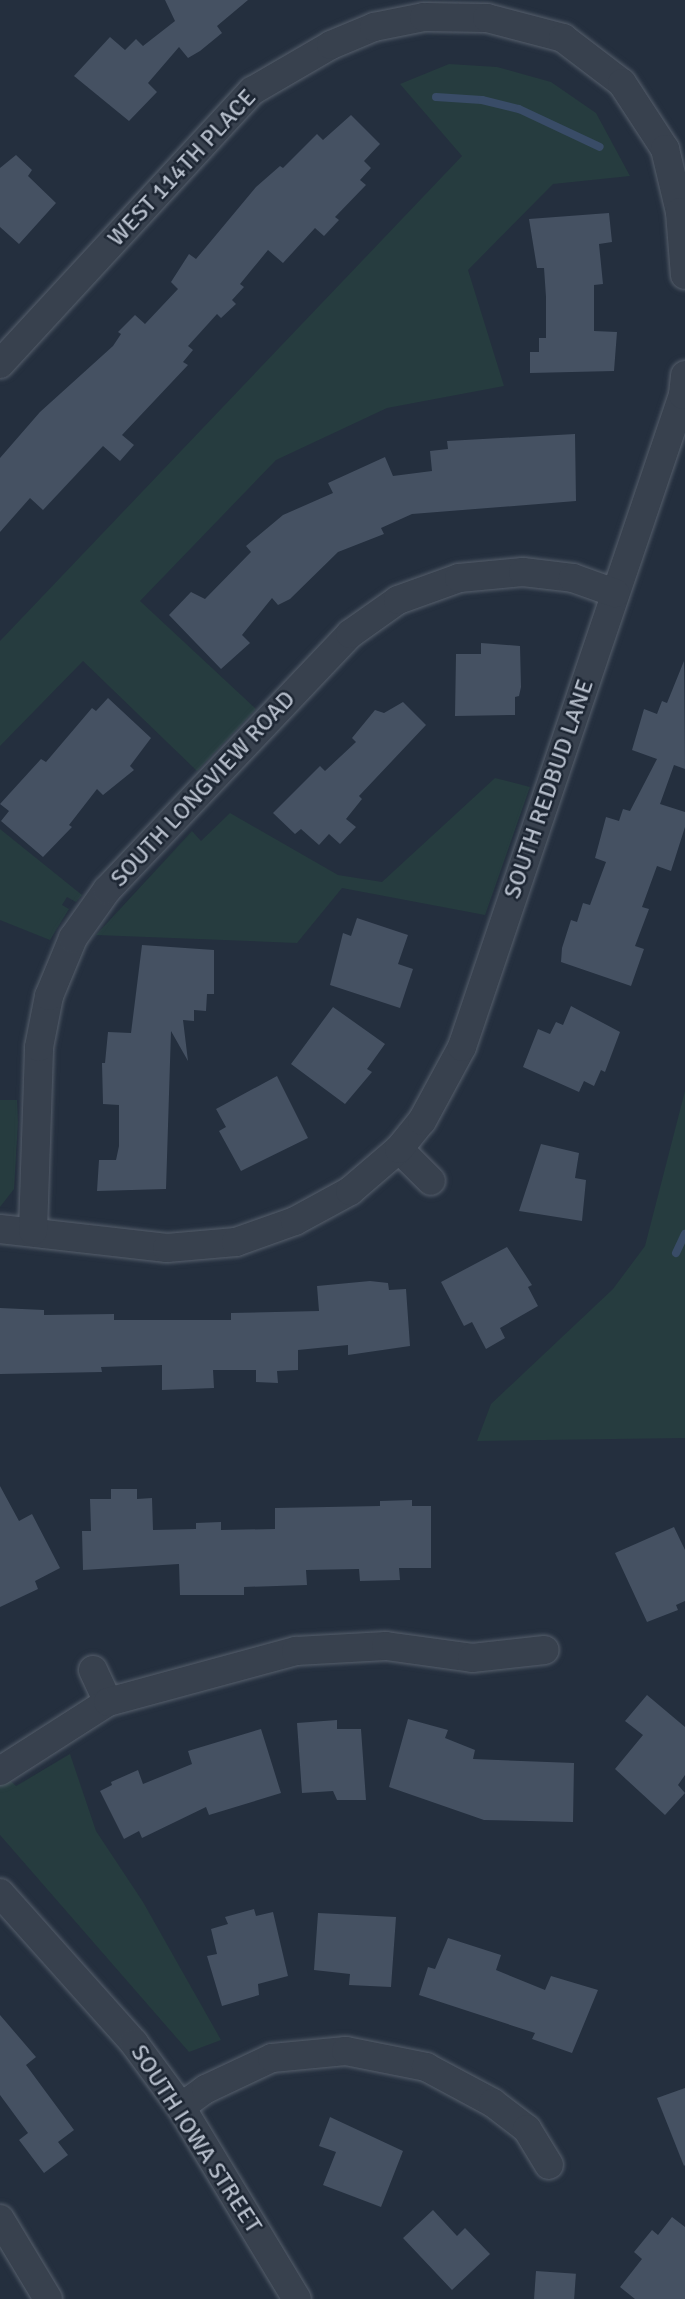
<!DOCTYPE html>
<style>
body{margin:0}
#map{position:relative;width:685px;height:2299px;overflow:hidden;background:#242f3e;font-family:Signika,sans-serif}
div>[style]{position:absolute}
.green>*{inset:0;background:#263c3f}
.stream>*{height:8px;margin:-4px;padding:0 4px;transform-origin:4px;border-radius:4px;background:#394c67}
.building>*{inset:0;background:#455162;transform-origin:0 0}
.roads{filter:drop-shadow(0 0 2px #565f6c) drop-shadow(0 0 2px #565f6c)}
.street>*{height:28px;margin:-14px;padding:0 14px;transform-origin:14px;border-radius:14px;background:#38414e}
span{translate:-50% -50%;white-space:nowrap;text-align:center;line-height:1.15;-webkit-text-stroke:5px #1d2633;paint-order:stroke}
.street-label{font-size:24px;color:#b4bcc9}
</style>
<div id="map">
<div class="green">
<div style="clip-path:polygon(449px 64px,497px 67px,551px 82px,596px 113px,630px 176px,553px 184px,468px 270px,504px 386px,387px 408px,276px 460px,140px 601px,256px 709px,197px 771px,83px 661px,0 746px,0 641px,462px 156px,400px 84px)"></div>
<div style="clip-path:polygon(495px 778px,530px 787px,485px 915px,342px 888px,297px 943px,96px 935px,192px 831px,201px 841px,230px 813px,338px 875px,382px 882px)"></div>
<div style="clip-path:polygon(0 829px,82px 895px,76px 902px,67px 897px,62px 905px,69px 909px,50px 940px,0 920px)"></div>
<div style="clip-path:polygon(685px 1091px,685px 1438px,477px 1441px,491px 1404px,613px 1289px,645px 1246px)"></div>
<div style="clip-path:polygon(0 1100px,17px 1100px,18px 1122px,14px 1189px,0 1207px)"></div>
<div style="clip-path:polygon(70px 1754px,96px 1831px,143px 1902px,221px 2040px,189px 2052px,0 1835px,0 1771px,16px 1786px)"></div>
</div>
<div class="stream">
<div style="left:436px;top:97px;width:46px;rotate:3.7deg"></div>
<div style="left:482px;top:100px;width:38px;rotate:14deg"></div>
<div style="left:519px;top:109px;width:89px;rotate:25.1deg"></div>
<div style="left:676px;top:1253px;width:21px;rotate:-65deg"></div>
</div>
<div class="building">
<div style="clip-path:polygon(165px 0,248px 0,217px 26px,222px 33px,200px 51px,188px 58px,179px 47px,148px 83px,157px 92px,129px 121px,74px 76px,110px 37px,125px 50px,136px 39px,143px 46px,175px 21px)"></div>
<div style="clip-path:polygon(351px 115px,380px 144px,364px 161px,371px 168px,360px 180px,366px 185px,335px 217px,339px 220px,324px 236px,315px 228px,283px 263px,268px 250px,240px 284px,244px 287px,232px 300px,236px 304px,221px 318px,217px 314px,188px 346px,193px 350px,183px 362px,188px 365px,122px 435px,134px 445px,120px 461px,103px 446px,43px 510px,30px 498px,0 532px,0 458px,40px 412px,113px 346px,121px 334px,118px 332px,135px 315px,145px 324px,178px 289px,171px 282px,189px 254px,196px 259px,256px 187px,280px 166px,283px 168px,317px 134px,323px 140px)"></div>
<div style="clip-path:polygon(16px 155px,32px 170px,28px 176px,56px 203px,19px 244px,0 227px,0 168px)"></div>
<div style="clip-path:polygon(609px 213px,612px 242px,599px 244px,603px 284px,594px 285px,594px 331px,617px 332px,614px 371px,530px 373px,530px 352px,539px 352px,539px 338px,546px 338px,546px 297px,544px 268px,537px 268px,529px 219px)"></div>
<div style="clip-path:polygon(575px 434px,576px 501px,412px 514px,381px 528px,384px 534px,338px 552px,290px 599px,278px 605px,272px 598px,242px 635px,250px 643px,221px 669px,169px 615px,191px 592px,205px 599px,251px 552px,246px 546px,283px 515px,333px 493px,328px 483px,385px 457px,393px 476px,432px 471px,430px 451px,448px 449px,447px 441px)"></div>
<div style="clip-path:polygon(481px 643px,520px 646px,521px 687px,519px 696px,515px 697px,515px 715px,455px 716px,456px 654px,481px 654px)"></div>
<div style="clip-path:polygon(684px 661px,685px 769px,674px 765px,660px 804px,685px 812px,685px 827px,671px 871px,657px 866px,642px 907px,649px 909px,635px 946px,644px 949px,631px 986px,561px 962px,562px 948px,571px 920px,577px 922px,583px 903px,590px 905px,606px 862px,595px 858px,606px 817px,619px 821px,623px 809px,630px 811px,657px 759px,632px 750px,644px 709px,657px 714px,662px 701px,667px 703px)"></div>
<div style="clip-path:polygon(108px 698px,151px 738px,130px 766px,134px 770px,103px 795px,97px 789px,69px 825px,72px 827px,43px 857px,1px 821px,9px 811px,0 804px,41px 759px,46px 762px,92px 708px,96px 711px)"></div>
<div style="clip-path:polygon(403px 702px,426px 725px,359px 796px,362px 799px,346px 819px,356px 827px,340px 844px,329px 834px,319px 845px,301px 829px,295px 834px,273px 813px,320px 766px,325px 771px,356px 742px,352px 738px,375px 710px,384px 713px)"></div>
<div style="clip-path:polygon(357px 918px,408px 935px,398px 964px,413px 969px,400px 1008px,330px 985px,343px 933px,351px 936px)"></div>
<div style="clip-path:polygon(142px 945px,214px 950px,214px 994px,207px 994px,206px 1011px,194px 1010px,194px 1021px,183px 1020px,188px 1061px,171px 1031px,166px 1189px,97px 1191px,99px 1160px,116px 1160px,119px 1146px,119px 1105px,103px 1104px,102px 1063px,105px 1063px,108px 1032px,131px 1033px)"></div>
<div style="clip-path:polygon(571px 1006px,620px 1032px,605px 1072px,601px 1070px,594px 1086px,584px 1081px,579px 1092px,523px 1067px,538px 1029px,550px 1034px,556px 1022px,563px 1025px)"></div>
<div style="clip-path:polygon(333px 1007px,385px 1044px,367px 1069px,372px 1072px,345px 1104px,291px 1064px)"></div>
<div style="clip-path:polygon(277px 1076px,308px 1138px,241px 1171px,219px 1131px,226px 1127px,216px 1109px)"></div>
<div style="clip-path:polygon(541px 1144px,579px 1153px,575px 1178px,586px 1180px,582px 1221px,519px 1211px)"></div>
<div style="clip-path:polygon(507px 1247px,532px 1285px,528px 1287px,538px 1306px,500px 1328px,505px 1338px,486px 1349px,472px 1322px,464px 1326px,441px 1282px)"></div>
<div style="clip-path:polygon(370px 1281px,388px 1283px,389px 1290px,406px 1289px,410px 1346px,348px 1355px,348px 1345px,298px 1350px,298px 1370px,277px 1371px,278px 1383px,256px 1382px,256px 1370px,213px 1370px,214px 1388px,162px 1390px,162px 1365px,101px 1367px,102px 1372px,0 1374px,0 1308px,44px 1310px,44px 1315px,114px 1314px,114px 1320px,231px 1320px,231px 1313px,319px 1311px,317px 1286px)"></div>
<div style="clip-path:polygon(0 1486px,19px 1521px,32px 1514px,60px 1568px,35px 1581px,38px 1589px,0 1607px)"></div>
<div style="clip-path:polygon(111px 1489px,137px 1489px,137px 1499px,152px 1498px,153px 1530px,196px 1529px,196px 1523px,221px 1522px,221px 1530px,275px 1529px,275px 1508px,380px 1506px,380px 1501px,412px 1500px,412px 1506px,431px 1506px,431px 1568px,399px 1568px,400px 1580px,360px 1581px,359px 1569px,306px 1570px,307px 1585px,244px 1587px,244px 1595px,180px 1595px,179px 1564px,83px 1570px,82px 1531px,91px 1531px,90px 1499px,111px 1499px)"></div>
<div style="clip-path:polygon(674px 1527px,685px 1550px,685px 1601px,676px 1605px,678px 1610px,647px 1622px,615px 1553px)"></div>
<div style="clip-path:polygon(647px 1695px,685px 1727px,685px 1775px,678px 1785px,685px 1793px,665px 1815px,615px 1769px,643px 1735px,625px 1721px)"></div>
<div style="clip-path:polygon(408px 1719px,448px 1730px,445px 1738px,475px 1750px,473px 1759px,574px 1763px,573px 1822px,484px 1820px,389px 1787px)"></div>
<div style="clip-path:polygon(337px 1720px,337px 1729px,361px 1729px,366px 1800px,337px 1800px,333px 1791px,302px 1793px,297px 1723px)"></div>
<div style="clip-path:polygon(261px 1729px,281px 1793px,209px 1815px,206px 1807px,142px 1838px,139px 1831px,124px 1839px,100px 1791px,112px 1785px,111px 1782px,138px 1770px,143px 1784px,192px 1764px,188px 1751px)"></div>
<div style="clip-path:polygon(254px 1909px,256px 1916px,273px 1912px,288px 1976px,258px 1984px,259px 1995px,222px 2006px,207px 1956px,217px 1954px,211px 1929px,228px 1924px,225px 1917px)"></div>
<div style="clip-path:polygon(318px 1913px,396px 1917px,391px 1987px,349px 1985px,350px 1974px,314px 1970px)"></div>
<div style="clip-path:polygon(448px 1938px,501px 1955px,496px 1970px,545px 1990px,551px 1976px,598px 1990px,572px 2053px,532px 2039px,535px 2033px,419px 1995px,428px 1967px,435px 1969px)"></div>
<div style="clip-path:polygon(0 2015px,36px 2057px,26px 2065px,74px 2130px,58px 2142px,68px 2155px,44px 2173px,19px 2140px,28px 2133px,0 2095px)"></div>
<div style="clip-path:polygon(685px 2088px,685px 2165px,684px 2166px,657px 2098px)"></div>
<div style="clip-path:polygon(330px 2117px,403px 2151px,381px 2207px,323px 2185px,336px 2152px,319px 2146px)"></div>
<div style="clip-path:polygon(433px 2210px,457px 2236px,465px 2228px,490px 2254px,452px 2290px,403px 2238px)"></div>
<div style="clip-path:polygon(672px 2217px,685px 2227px,685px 2299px,635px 2299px,620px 2287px,642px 2259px,634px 2252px,652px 2230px,658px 2235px)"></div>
<div style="left:536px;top:2271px;width:40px;height:28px;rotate:4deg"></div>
</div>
<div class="roads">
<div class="street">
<div style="left:0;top:364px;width:372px;rotate:-47.3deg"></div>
<div style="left:252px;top:91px;width:91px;rotate:-30.2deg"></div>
<div style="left:331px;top:45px;width:47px;rotate:-22.7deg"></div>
<div style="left:374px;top:27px;width:51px;rotate:-11.3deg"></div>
<div style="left:424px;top:17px;width:63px;rotate:0.9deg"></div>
<div style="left:487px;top:18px;width:79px;rotate:14.7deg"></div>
<div style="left:563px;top:38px;width:74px;rotate:37.3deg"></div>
<div style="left:622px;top:83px;width:79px;rotate:56.9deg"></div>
<div style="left:665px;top:149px;width:65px;rotate:76.6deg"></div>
<div style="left:680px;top:212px;width:63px;rotate:85.5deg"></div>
<div style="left:399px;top:1149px;width:45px;rotate:45deg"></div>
<div style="left:0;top:1229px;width:168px;rotate:6.5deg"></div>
<div style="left:167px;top:1248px;width:69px;rotate:-5deg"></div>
<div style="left:236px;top:1242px;width:63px;rotate:-19.6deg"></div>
<div style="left:295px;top:1221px;width:63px;rotate:-28.6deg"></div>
<div style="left:350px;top:1191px;width:65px;rotate:-40.6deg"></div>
<div style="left:399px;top:1149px;width:36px;rotate:-51deg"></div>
<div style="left:422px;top:1121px;width:84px;rotate:-61.6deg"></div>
<div style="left:462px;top:1047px;width:688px;rotate:-71.28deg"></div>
<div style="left:683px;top:395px;width:20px;rotate:-84deg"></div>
<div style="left:33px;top:1231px;width:184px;rotate:-88.1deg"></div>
<div style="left:39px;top:1047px;width:52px;rotate:-78.9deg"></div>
<div style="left:49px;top:996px;width:63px;rotate:-67.5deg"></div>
<div style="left:73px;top:938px;width:59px;rotate:-54.7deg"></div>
<div style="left:107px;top:890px;width:353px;rotate:-46.5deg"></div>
<div style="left:350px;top:634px;width:59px;rotate:-35.3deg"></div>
<div style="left:398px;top:600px;width:65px;rotate:-19.8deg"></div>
<div style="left:459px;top:578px;width:64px;rotate:-5.4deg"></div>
<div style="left:523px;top:572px;width:50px;rotate:6.8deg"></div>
<div style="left:573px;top:578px;width:45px;rotate:19.7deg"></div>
<div style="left:93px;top:1670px;width:35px;rotate:65deg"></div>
<div style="left:0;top:1771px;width:128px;rotate:-32.6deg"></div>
<div style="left:108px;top:1702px;width:195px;rotate:-15.2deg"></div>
<div style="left:296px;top:1651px;width:90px;rotate:-3.2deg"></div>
<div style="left:386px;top:1646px;width:87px;rotate:7.9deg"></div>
<div style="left:472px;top:1658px;width:73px;rotate:-6.3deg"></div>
<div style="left:0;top:1893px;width:201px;rotate:48.2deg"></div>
<div style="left:134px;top:2043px;width:79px;rotate:53.7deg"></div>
<div style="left:181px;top:2107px;width:224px;rotate:58.9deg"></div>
<div style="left:181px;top:2107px;width:31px;rotate:-36deg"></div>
<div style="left:206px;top:2089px;width:73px;rotate:-25.2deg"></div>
<div style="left:272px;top:2058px;width:74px;rotate:-5.4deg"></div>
<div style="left:346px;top:2051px;width:82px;rotate:11.3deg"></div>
<div style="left:426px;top:2067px;width:76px;rotate:28.2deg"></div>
<div style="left:493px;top:2103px;width:43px;rotate:37.4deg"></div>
<div style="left:527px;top:2129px;width:42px;rotate:58.6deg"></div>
<div style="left:0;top:2219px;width:93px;rotate:59deg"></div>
</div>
</div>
<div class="street-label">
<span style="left:182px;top:168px;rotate:-47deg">WEST 114TH PLACE</span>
<span style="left:203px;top:789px;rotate:-47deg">SOUTH LONGVIEW ROAD</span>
<span style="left:549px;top:789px;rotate:-71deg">SOUTH REDBUD LANE</span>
<span style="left:196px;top:2139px;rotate:57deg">SOUTH IOWA STREET</span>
</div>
</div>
